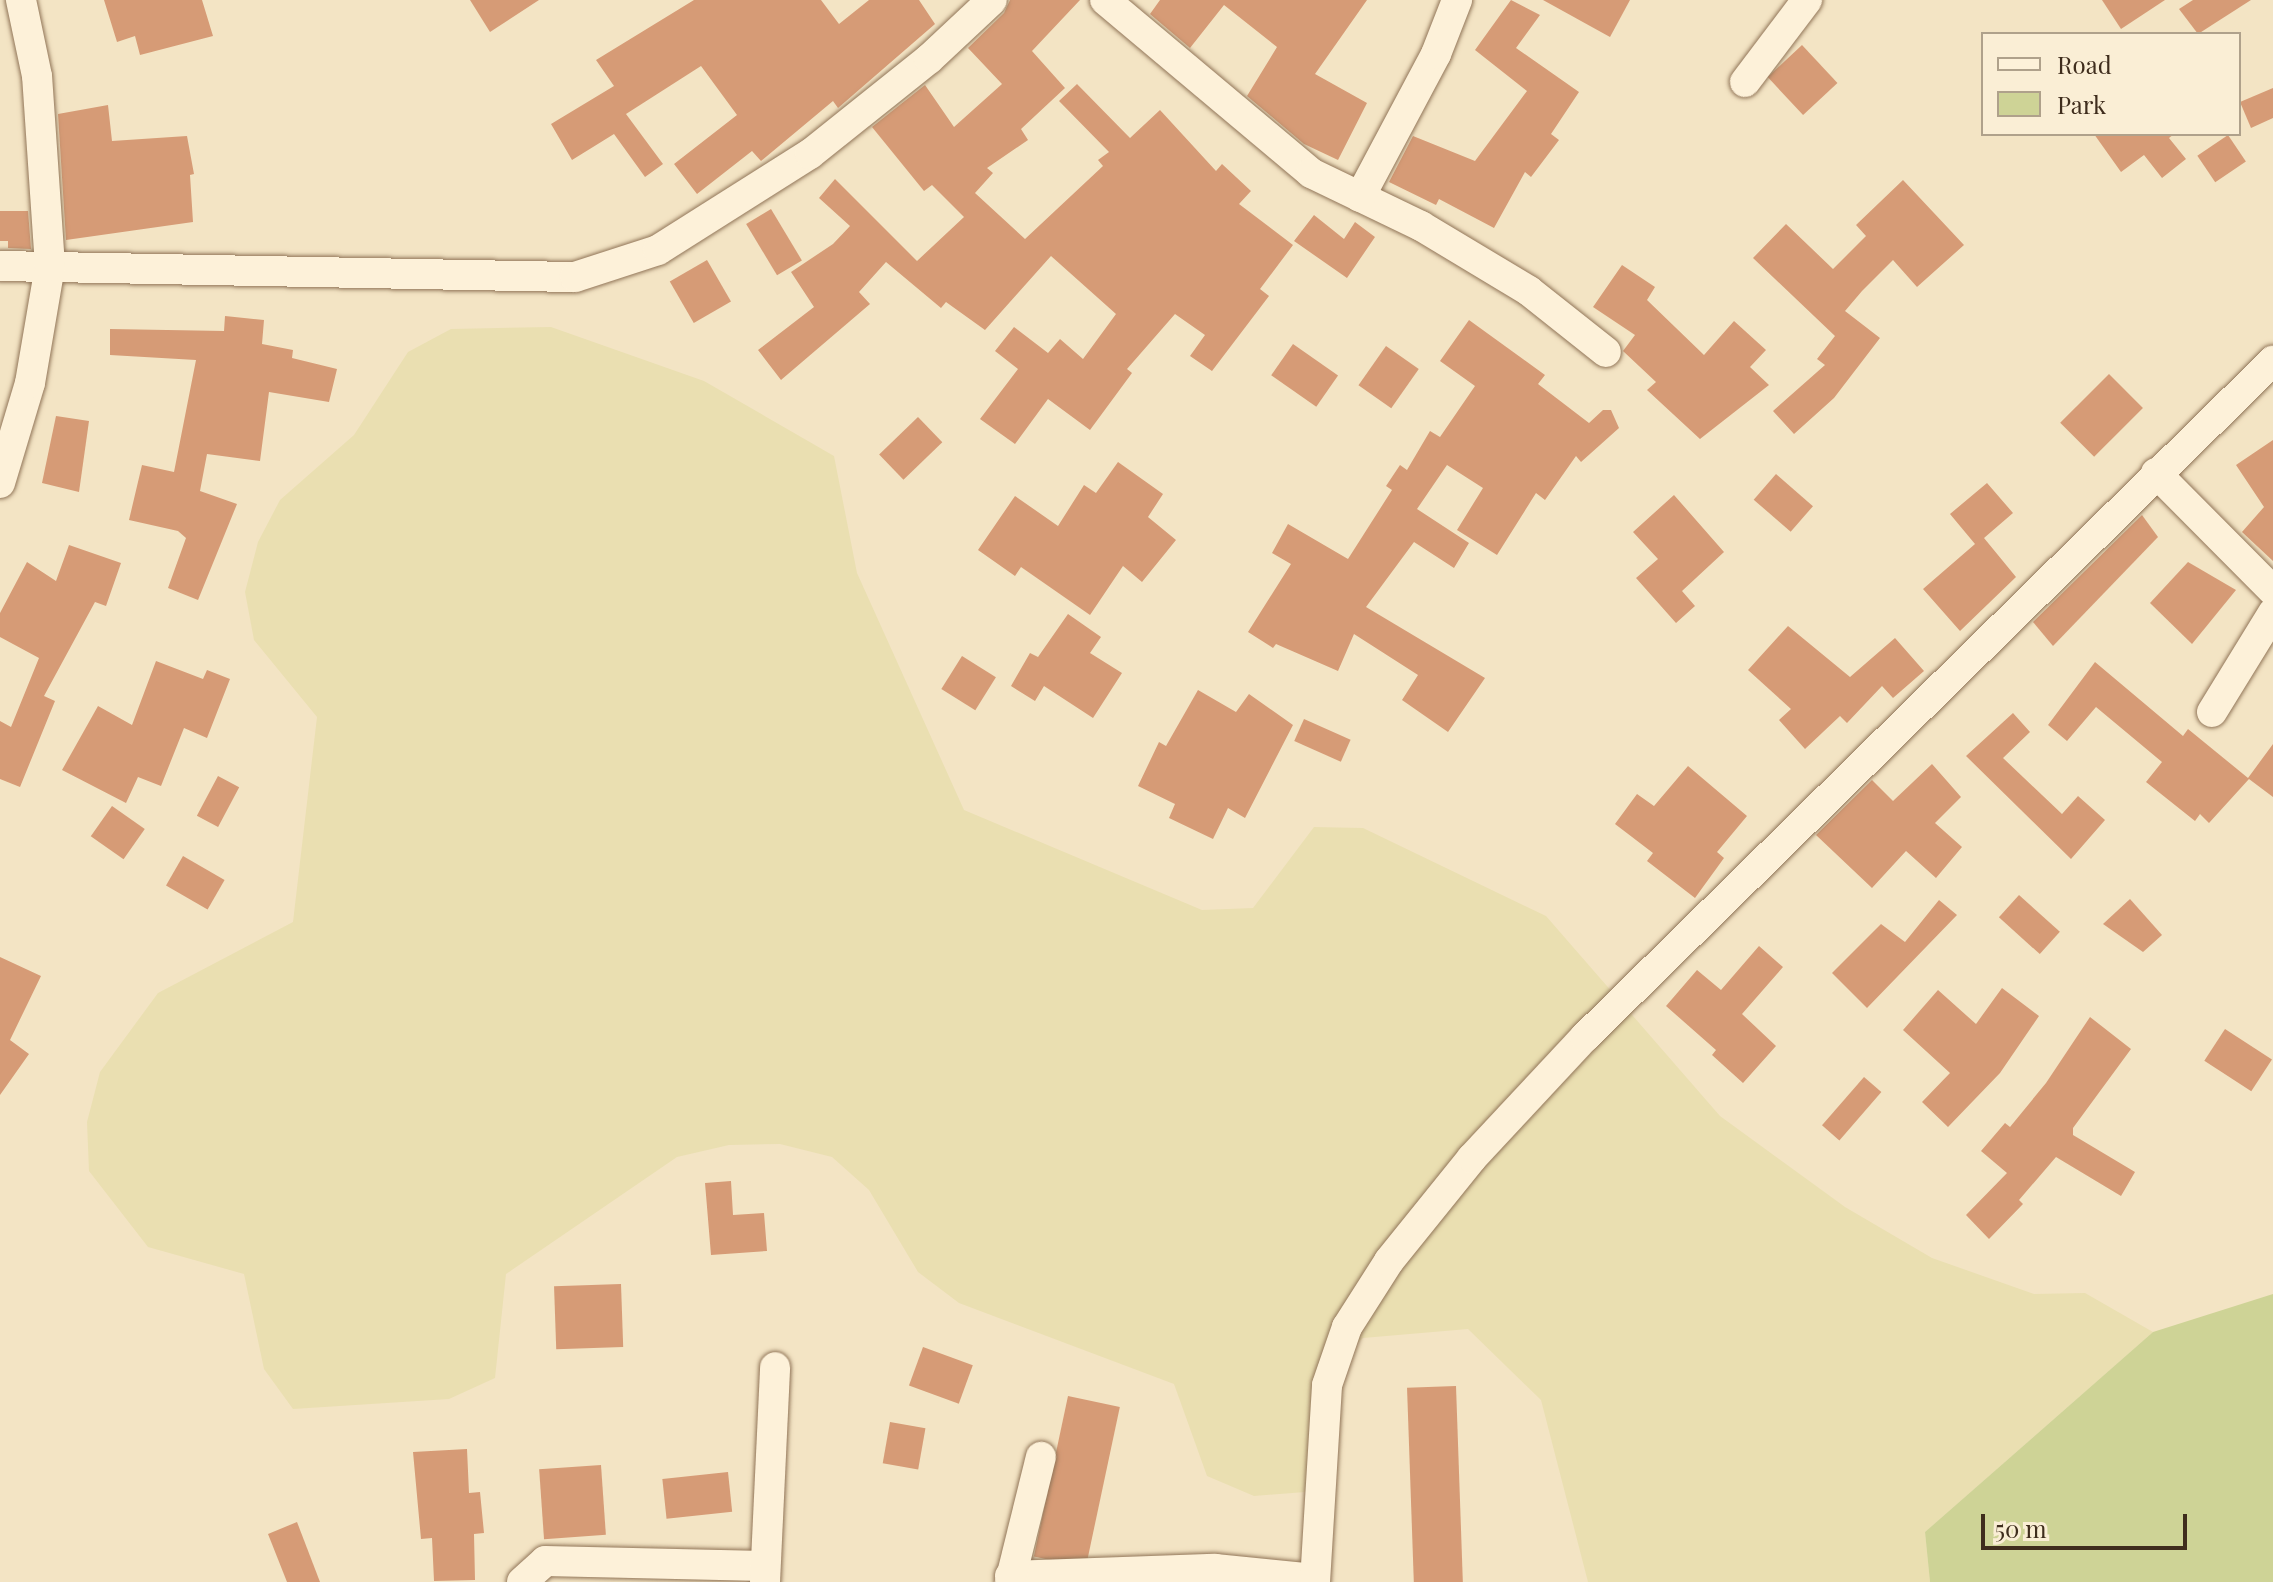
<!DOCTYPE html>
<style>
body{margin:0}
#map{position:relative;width:2273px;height:1582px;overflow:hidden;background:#f3e4c4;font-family:"Playfair Display",serif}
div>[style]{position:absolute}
.farmland>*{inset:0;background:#eadfb1}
.green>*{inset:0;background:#ced396}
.building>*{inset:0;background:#d69b76;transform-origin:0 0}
.roads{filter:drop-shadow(0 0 2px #917558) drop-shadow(0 0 2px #917558)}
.street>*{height:30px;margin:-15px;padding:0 15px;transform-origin:15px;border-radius:15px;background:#fdf1d9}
span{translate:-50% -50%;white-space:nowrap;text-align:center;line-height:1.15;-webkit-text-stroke:6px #faeed5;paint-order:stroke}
.legend{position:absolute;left:1981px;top:32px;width:260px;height:104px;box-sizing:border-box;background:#faeed5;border:2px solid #afa18b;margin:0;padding:10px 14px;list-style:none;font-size:24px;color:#3f2d1d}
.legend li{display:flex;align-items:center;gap:16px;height:40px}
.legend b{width:40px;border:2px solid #afa18b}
.scale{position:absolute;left:1981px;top:1514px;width:206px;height:36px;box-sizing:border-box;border:4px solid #3f2d1d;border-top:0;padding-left:10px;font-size:24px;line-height:28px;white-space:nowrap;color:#3f2d1d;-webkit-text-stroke:6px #faeed5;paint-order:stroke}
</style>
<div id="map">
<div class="farmland">
<div style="clip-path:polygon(551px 327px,704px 381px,834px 456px,857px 573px,964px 810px,1202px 910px,1253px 908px,1314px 827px,1363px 828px,1546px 916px,1720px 1116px,1845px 1207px,1932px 1258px,2034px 1294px,2085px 1293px,2153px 1332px,1925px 1532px,1930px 1582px,1588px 1582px,1541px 1400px,1468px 1329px,1363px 1338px,1323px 1373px,1305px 1492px,1254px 1496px,1207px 1476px,1174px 1384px,959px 1303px,918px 1272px,869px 1190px,832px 1157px,780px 1144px,729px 1145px,677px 1157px,506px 1274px,495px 1378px,449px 1399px,293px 1409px,264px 1369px,244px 1274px,148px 1247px,89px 1171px,87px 1122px,100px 1072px,158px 993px,293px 922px,317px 717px,254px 640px,245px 592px,258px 542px,280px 500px,354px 435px,408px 352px,451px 329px)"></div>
</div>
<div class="green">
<div style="clip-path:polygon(2273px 1294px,2273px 1582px,1930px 1582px,1925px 1532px,2153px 1332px)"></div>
</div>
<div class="building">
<div style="clip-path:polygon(104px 0,202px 0,213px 36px,140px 55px,135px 36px,117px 42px)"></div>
<div style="clip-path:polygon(470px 0,539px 0,490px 32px)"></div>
<div style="clip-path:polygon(694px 0,821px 0,839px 24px,869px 0,919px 0,935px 24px,838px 108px,833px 101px,761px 161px,752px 151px,697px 194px,674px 164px,737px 115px,701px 66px,626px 114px,663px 164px,645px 177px,614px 134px,572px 160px,551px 124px,614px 86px,596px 60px)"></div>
<div style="clip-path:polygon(1010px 0,1080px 0,1032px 51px,1065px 88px,1021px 129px,1028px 140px,987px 168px,993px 173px,975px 193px,1025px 239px,1103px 166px,1098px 160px,1109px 152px,1059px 101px,1077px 84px,1130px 138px,1160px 110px,1216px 171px,1222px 164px,1251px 191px,1239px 204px,1293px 245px,1260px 289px,1269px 296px,1212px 371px,1190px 356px,1205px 335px,1175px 314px,1127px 369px,1132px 373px,1090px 430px,1048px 399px,1015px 444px,980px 419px,1018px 369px,995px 351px,1014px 327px,1048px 353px,1060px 339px,1083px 359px,1116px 314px,1051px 256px,985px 330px,946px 302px,941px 308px,886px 262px,859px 292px,870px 304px,781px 380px,758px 350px,814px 307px,791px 272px,833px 244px,850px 226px,819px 198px,835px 179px,917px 261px,964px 217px,932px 185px,924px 191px,872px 127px,925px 85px,954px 127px,1002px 84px,968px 48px,1004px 13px)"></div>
<div style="clip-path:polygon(1160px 0,1367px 0,1315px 74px,1367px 103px,1338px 160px,1304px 144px,1247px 96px,1277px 47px,1224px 5px,1190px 48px,1150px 14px)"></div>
<div style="clip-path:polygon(1511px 0,1540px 15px,1516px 48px,1579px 92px,1551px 134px,1559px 140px,1531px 177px,1525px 172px,1494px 228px,1439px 199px,1436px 205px,1389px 182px,1413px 136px,1475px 161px,1527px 91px,1475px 50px)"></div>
<div style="clip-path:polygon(1543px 0,1630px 0,1610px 37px)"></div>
<div style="clip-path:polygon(2102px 0,2165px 0,2121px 29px)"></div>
<div style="clip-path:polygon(2193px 0,2251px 0,2198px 34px,2179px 9px)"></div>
<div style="left:1802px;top:45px;width:52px;height:47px;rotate:47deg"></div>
<div style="clip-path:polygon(2273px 88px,2273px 118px,2251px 128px,2240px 102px)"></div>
<div style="clip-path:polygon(108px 105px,112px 141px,187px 136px,194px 174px,190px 175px,193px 222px,66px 240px,58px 114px)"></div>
<div style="clip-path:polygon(2094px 134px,2174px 134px,2169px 138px,2186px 159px,2162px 178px,2144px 155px,2121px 172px)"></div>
<div style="left:2228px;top:135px;width:32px;height:37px;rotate:56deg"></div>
<div style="clip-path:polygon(1903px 180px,1964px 245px,1917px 287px,1893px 260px,1862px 291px,1845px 311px,1880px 338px,1834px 398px,1794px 434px,1773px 411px,1825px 365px,1817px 359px,1835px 336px,1753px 258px,1786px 224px,1833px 269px,1866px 236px,1856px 225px)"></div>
<div style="left:771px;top:209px;width:60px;height:29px;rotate:59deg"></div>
<div style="clip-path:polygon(0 211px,28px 211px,31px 249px,8px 248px,8px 241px,0 241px)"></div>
<div style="clip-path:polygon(1314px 215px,1344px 239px,1355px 222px,1375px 237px,1347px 278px,1294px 241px)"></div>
<div style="left:707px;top:260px;width:48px;height:43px;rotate:60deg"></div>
<div style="clip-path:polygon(1622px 265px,1655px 287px,1647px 300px,1704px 355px,1734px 321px,1766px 350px,1750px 367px,1769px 385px,1700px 439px,1647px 390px,1656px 382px,1623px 351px,1635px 335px,1593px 307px)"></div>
<div style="clip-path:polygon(225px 316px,264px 320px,262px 344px,293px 350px,292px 358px,337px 369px,329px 402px,269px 392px,260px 461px,207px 454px,200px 491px,237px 504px,198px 600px,168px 588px,186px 538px,178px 531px,129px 520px,142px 465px,174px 472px,196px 360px,110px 355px,110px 329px,224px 331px)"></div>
<div style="clip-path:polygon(1469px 320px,1545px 375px,1538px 384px,1589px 423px,1603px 410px,1611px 410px,1619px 428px,1581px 462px,1576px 456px,1545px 500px,1536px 493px,1497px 555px,1457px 530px,1483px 488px,1447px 465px,1417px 509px,1469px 543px,1454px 568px,1414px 542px,1366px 607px,1485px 678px,1448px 732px,1402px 700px,1418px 675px,1354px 634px,1338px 671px,1276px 644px,1273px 648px,1248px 632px,1291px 564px,1272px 553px,1288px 524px,1348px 559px,1392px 490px,1386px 486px,1400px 465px,1407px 470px,1430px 431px,1440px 437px,1475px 386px,1440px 361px)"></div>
<div style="left:1293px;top:344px;width:55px;height:38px;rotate:35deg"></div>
<div style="left:1386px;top:346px;width:40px;height:48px;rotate:35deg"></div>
<div style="left:2109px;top:374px;width:48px;height:69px;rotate:45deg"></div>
<div style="clip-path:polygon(56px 416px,89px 421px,79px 492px,42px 483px)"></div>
<div style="left:918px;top:417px;width:35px;height:54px;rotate:46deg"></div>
<div style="clip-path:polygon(2273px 440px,2273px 561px,2242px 532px,2264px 507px,2236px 465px)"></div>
<div style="clip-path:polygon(1118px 462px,1163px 494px,1148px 517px,1176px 540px,1142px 582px,1123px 566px,1090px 615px,1021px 567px,1015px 576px,978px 550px,1015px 496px,1058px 526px,1084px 485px,1096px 493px)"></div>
<div style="left:1776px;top:474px;width:49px;height:34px;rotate:41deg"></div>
<div style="clip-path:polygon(1987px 483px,2013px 513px,1984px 538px,2016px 577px,1960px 631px,1923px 589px,1975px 544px,1950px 514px)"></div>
<div style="clip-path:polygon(1674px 495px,1724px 552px,1682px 591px,1695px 606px,1676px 623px,1636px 578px,1658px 559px,1633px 532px)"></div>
<div style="clip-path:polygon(2142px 515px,2158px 537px,2053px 646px,2033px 622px)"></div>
<div style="clip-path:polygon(69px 545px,121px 563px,106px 606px,95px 602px,44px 696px,55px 701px,20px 787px,0 779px,0 721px,11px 727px,39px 658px,0 637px,0 613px,27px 562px,56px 581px)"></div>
<div style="clip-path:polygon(2188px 562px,2236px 590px,2192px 644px,2150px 603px)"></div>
<div style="clip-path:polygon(1068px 614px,1101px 637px,1090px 653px,1122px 673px,1093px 718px,1044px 686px,1035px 701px,1011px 686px,1030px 653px,1038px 657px)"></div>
<div style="clip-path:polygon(1788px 626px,1850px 677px,1895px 638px,1924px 671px,1893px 698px,1882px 686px,1847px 723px,1840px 716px,1805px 749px,1779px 720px,1791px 709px,1748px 670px)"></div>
<div style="left:962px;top:656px;width:40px;height:39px;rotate:32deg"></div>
<div style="clip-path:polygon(156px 661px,203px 679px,207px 670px,230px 679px,207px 738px,184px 728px,161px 786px,138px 777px,126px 803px,62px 770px,98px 706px,132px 725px)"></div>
<div style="clip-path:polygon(2095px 662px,2183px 736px,2188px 729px,2248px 778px,2273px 744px,2273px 797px,2249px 779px,2209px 823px,2200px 814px,2195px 821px,2146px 782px,2162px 762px,2096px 707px,2067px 741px,2048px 725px)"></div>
<div style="clip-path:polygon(1198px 690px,1236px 712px,1249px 694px,1293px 725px,1245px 818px,1228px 808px,1213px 839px,1169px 818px,1175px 804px,1138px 786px,1159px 742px,1166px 746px)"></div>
<div style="clip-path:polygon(2013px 713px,2030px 732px,2003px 758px,2062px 814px,2078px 796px,2105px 820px,2071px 859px,1966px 756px)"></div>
<div style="left:1304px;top:719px;width:51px;height:24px;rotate:24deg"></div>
<div style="clip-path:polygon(1932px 764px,1961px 797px,1935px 823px,1962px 847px,1936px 878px,1906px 851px,1872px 888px,1816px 835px,1872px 780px,1893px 801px)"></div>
<div style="clip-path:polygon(1688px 766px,1747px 816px,1717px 852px,1724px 858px,1695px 898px,1647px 861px,1653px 853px,1615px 824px,1637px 794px,1654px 806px)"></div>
<div style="left:218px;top:776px;width:24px;height:45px;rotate:28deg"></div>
<div style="left:112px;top:806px;width:40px;height:37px;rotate:35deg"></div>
<div style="left:183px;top:856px;width:48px;height:34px;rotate:30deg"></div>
<div style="left:2019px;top:895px;width:55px;height:30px;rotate:42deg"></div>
<div style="clip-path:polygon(2130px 899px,2162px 935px,2143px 952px,2103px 924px)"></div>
<div style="clip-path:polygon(1939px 900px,1957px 915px,1867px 1008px,1832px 973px,1881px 924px,1905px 942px)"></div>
<div style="clip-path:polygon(1759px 946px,1783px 967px,1742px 1014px,1776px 1046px,1743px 1083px,1712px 1055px,1716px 1050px,1666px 1006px,1697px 970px,1721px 990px)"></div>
<div style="clip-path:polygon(0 957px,41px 976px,10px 1040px,29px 1054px,0 1095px)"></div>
<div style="clip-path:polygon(2002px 988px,2039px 1016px,2000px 1073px,1948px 1127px,1922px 1102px,1950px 1073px,1903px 1030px,1938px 990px,1976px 1024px)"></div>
<div style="clip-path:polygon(2090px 1017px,2131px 1049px,2073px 1128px,2073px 1135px,2135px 1172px,2121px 1196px,2056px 1157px,2019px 1200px,2023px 1204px,1989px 1239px,1966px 1215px,2007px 1173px,1981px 1151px,2005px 1123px,2010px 1127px,2046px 1083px)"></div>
<div style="left:2225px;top:1029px;width:56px;height:38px;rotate:33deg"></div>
<div style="left:1864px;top:1077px;width:23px;height:64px;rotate:41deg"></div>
<div style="clip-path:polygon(731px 1181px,733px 1215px,764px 1213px,767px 1251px,711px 1255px,705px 1183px)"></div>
<div style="left:621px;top:1284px;width:63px;height:67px;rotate:88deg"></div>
<div style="left:923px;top:1347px;width:53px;height:41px;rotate:20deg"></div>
<div style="left:1456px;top:1386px;width:196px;height:49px;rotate:88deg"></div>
<div style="left:1068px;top:1396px;width:53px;height:164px;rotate:12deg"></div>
<div style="left:890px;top:1422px;width:36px;height:42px;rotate:10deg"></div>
<div style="clip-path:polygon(467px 1449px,469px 1493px,480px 1492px,484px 1533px,474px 1534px,475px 1580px,434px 1581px,432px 1538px,421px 1539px,413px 1452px)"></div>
<div style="left:601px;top:1465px;width:70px;height:62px;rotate:86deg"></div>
<div style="left:728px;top:1472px;width:40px;height:66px;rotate:84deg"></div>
<div style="clip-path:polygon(297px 1522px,320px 1582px,287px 1582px,268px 1534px)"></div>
</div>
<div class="roads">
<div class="street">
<div style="left:1105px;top:0;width:269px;rotate:40deg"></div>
<div style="left:1311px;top:173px;width:122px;rotate:25.7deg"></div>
<div style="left:1421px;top:226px;width:126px;rotate:31deg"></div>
<div style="left:1529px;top:291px;width:98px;rotate:38.4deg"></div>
<div style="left:1745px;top:82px;width:103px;rotate:-52.9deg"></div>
<div style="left:1360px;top:197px;width:162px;rotate:-62deg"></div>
<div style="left:1436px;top:54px;width:58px;rotate:-68.7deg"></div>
<div style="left:0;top:266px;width:575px;rotate:1.1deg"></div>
<div style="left:575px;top:277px;width:87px;rotate:-18deg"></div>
<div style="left:658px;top:250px;width:180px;rotate:-32.3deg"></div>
<div style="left:810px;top:154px;width:152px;rotate:-38.6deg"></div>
<div style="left:929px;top:59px;width:86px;rotate:-43.1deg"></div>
<div style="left:2156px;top:473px;width:166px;rotate:45.2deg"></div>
<div style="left:0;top:483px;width:104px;rotate:-73.3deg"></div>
<div style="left:30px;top:383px;width:119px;rotate:-80.3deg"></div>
<div style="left:50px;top:266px;width:190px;rotate:-93.9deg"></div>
<div style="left:37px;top:76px;width:78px;rotate:-101.9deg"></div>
<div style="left:2212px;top:712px;width:116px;rotate:-58.4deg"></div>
<div style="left:1010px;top:1576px;width:205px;rotate:-2deg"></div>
<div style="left:1215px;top:1569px;width:100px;rotate:5.7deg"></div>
<div style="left:522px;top:1582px;width:31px;rotate:-42deg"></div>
<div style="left:545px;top:1561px;width:219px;rotate:1.3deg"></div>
<div style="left:765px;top:1582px;width:215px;rotate:-87.3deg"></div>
<div style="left:1010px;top:1582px;width:129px;rotate:-76.1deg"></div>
<div style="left:1315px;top:1582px;width:197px;rotate:-86.5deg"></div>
<div style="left:1327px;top:1385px;width:61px;rotate:-71deg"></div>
<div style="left:1347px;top:1327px;width:78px;rotate:-57.5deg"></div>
<div style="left:1389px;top:1261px;width:132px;rotate:-51.1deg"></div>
<div style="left:1472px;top:1158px;width:166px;rotate:-47deg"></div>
<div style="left:1585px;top:1037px;width:965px;rotate:-44.5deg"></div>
</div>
</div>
<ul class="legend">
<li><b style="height:10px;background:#fdf1d9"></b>Road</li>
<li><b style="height:22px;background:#ced396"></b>Park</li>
</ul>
<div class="scale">50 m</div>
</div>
